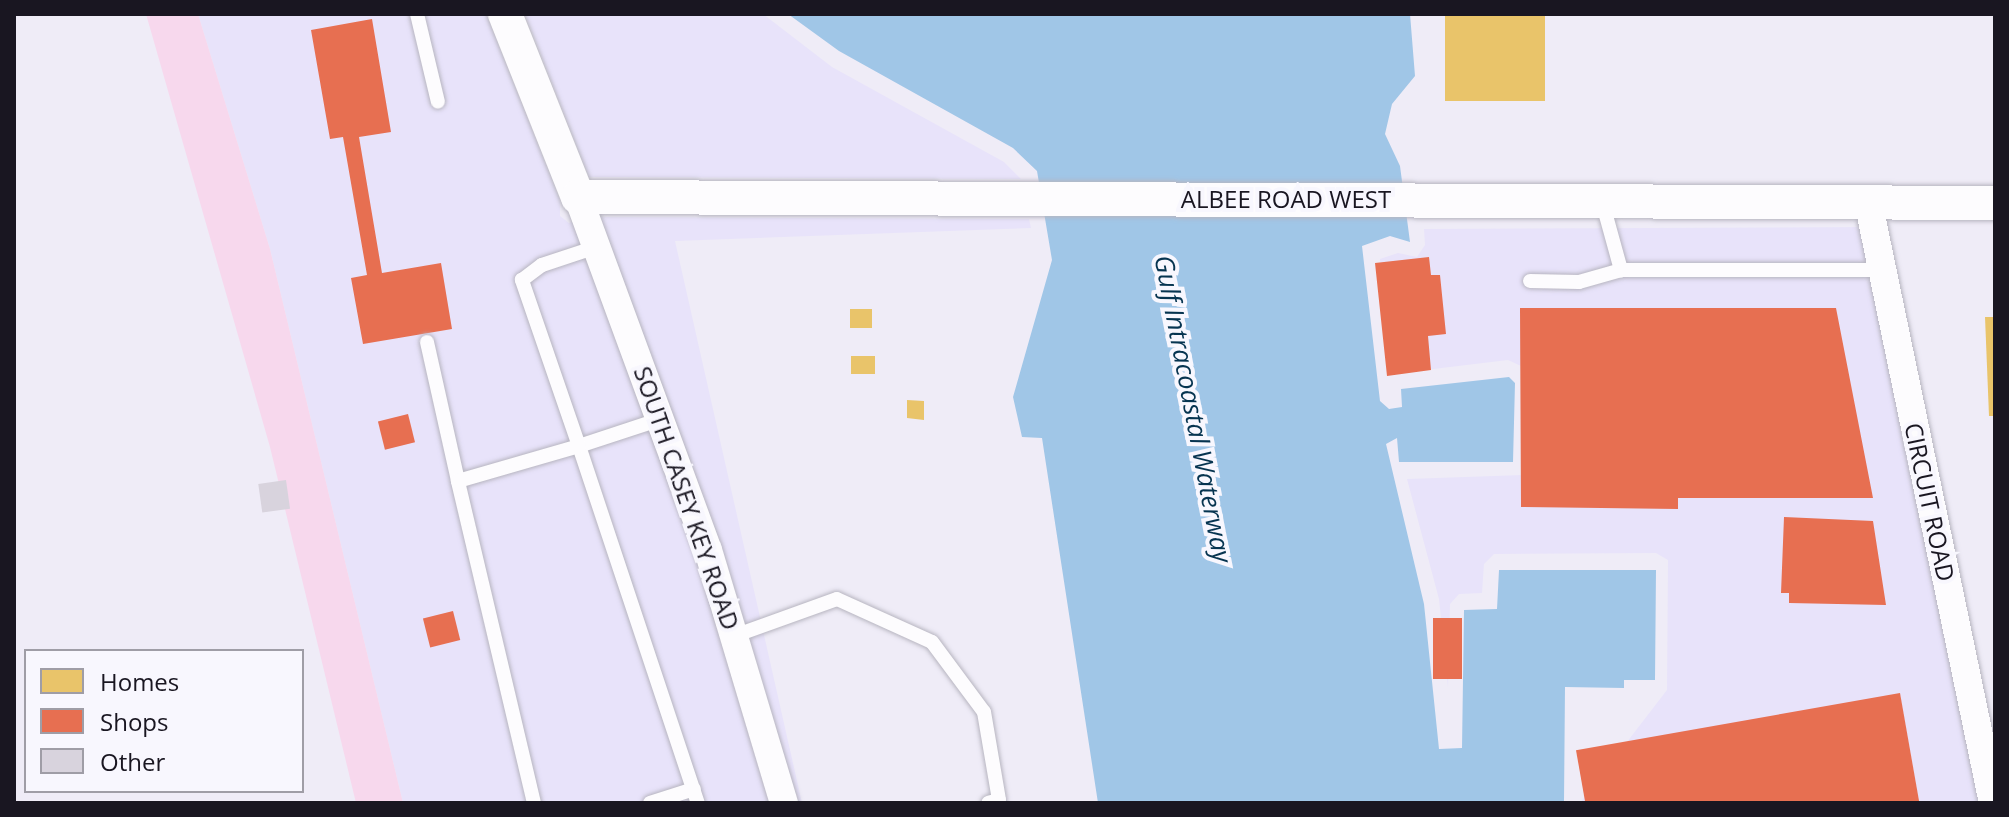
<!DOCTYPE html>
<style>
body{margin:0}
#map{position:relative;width:2009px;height:817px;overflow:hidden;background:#efecf7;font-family:"Open Sans",sans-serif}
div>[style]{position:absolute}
.built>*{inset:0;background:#e8e3fa}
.green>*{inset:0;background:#f7d8ed}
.water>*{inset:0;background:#a0c6e7}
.homes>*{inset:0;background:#e9c46a;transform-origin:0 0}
.shops>*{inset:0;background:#e76f51;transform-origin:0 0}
.building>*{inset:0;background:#d8d3dd;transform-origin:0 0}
.roads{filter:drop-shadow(0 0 2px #b7b5c0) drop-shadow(0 0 2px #b7b5c0)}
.service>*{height:14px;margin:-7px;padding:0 7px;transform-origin:7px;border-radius:7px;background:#fdfcfe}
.minor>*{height:28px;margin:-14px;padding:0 14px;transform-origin:14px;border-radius:14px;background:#fdfcfe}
.tertiary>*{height:34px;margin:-17px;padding:0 17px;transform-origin:17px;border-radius:17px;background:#fdfcfe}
span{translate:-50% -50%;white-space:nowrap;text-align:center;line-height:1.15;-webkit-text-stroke:8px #f8f7fe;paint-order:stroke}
.street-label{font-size:24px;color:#191621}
.water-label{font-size:26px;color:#063450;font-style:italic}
.frame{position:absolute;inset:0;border:16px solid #191621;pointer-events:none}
.legend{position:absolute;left:24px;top:649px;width:280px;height:144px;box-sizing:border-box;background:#f8f7fe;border:2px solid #9f9da6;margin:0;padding:10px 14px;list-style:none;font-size:24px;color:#191621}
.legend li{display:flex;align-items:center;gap:16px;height:40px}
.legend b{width:40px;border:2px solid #9f9da6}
</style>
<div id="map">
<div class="built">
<div style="clip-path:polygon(198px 14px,486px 14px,560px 201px,560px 216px,569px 223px,582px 217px,1029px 219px,1031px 228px,675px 241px,802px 803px,403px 803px,270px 249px)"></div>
<div style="clip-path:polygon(525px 14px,763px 14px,832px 67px,1004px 162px,1021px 179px,589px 177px)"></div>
<div style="clip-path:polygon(1873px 227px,1995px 803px,1580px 803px,1667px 690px,1668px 560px,1656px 553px,1494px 554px,1484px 564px,1482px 593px,1459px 594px,1450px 604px,1448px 687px,1439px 599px,1407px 479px,1523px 475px,1521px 366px,1508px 360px,1392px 374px,1380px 259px,1398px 253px,1417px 257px,1425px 245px,1424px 229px)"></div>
</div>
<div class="green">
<div style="clip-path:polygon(146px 14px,198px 14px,270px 249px,403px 803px,356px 803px,270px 447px)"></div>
</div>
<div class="water">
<div style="clip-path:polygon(788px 14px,1410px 14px,1415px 76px,1392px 104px,1385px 134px,1400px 166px,1410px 242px,1390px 236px,1362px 246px,1380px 401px,1389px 409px,1402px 407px,1401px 389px,1509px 377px,1515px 383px,1513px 462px,1399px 462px,1397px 438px,1386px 444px,1424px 604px,1439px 749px,1462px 748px,1464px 610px,1497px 609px,1499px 570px,1656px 570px,1655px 680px,1624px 680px,1624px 688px,1565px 687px,1564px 803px,1098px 803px,1042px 438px,1022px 437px,1013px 397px,1052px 260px,1037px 171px,1013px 148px,839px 51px)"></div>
</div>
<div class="homes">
<div style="left:1445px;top:14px;width:100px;height:87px"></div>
<div style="left:850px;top:309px;width:22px;height:19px"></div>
<div style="clip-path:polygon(1985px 317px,1995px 317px,1995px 416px,1989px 416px)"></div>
<div style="left:875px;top:356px;width:18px;height:24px;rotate:90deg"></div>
<div style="clip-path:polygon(907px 400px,924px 401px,924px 420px,907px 418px)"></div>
</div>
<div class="shops">
<div style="clip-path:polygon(372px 19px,391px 132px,359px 137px,382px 273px,441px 263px,452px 329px,363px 344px,351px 278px,367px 275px,343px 137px,330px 139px,311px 30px)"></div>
<div style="clip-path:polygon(1429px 257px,1431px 275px,1440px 275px,1446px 334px,1428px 336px,1431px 370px,1387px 376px,1375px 263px)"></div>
<div style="clip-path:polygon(1520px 308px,1836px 308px,1873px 498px,1678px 498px,1678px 509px,1521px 507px)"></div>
<div style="left:408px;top:414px;width:29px;height:31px;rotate:76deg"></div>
<div style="clip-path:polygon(1784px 517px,1873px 521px,1886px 605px,1789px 603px,1789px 593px,1781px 593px)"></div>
<div style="left:453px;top:611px;width:30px;height:31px;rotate:76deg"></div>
<div style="left:1433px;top:618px;width:29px;height:61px"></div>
<div style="left:1900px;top:693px;width:112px;height:329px;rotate:80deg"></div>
</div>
<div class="building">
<div style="left:286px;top:480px;width:29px;height:28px;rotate:82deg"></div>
</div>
<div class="roads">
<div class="service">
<div style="left:417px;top:14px;width:90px;rotate:76.6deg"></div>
<div style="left:1602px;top:201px;width:72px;rotate:74.6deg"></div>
<div style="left:1530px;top:281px;width:49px;rotate:1.2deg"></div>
<div style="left:1579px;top:282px;width:44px;rotate:-15.9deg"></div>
<div style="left:1621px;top:270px;width:261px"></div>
<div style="left:427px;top:342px;width:142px;rotate:77.4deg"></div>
<div style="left:661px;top:419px;width:86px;rotate:161.8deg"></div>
<div style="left:579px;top:446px;width:376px;rotate:71.6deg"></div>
<div style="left:734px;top:636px;width:109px;rotate:-19.8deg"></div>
<div style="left:837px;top:599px;width:104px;rotate:24.4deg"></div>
<div style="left:932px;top:642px;width:87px;rotate:53.4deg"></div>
<div style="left:984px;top:712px;width:89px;rotate:80.3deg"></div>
<div style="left:999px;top:800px;width:11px;rotate:165deg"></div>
<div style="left:534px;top:803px;width:331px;rotate:-103.3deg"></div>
<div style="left:458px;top:481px;width:126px;rotate:-16.1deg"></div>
<div style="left:579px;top:446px;width:176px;rotate:-109deg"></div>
<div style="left:522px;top:280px;width:25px;rotate:-37deg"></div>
<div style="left:542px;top:265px;width:60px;rotate:-18.4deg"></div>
<div style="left:650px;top:803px;width:46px;rotate:-17.7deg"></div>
</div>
<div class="minor">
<div style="left:578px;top:197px;width:376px;rotate:69.8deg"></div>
<div style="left:708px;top:550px;width:264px;rotate:73.3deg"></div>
<div style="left:1868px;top:201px;width:615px;rotate:78.27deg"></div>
</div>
<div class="tertiary">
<div style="left:505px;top:14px;width:197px;rotate:68.3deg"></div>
<div style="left:578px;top:197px;width:1417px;rotate:0.24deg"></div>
</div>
</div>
<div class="street-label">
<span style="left:1286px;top:199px">ALBEE ROAD WEST</span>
<span style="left:687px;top:498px;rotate:71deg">SOUTH CASEY KEY ROAD</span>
<span style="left:1930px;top:502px;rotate:78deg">CIRCUIT ROAD</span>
</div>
<div class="water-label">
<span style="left:1193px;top:409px;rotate:79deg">Gulf Intracoastal Waterway</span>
</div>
<div class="frame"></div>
<ul class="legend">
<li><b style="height:22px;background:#e9c46a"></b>Homes</li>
<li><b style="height:22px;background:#e76f51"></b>Shops</li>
<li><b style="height:22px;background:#d8d3dd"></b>Other</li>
</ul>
</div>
